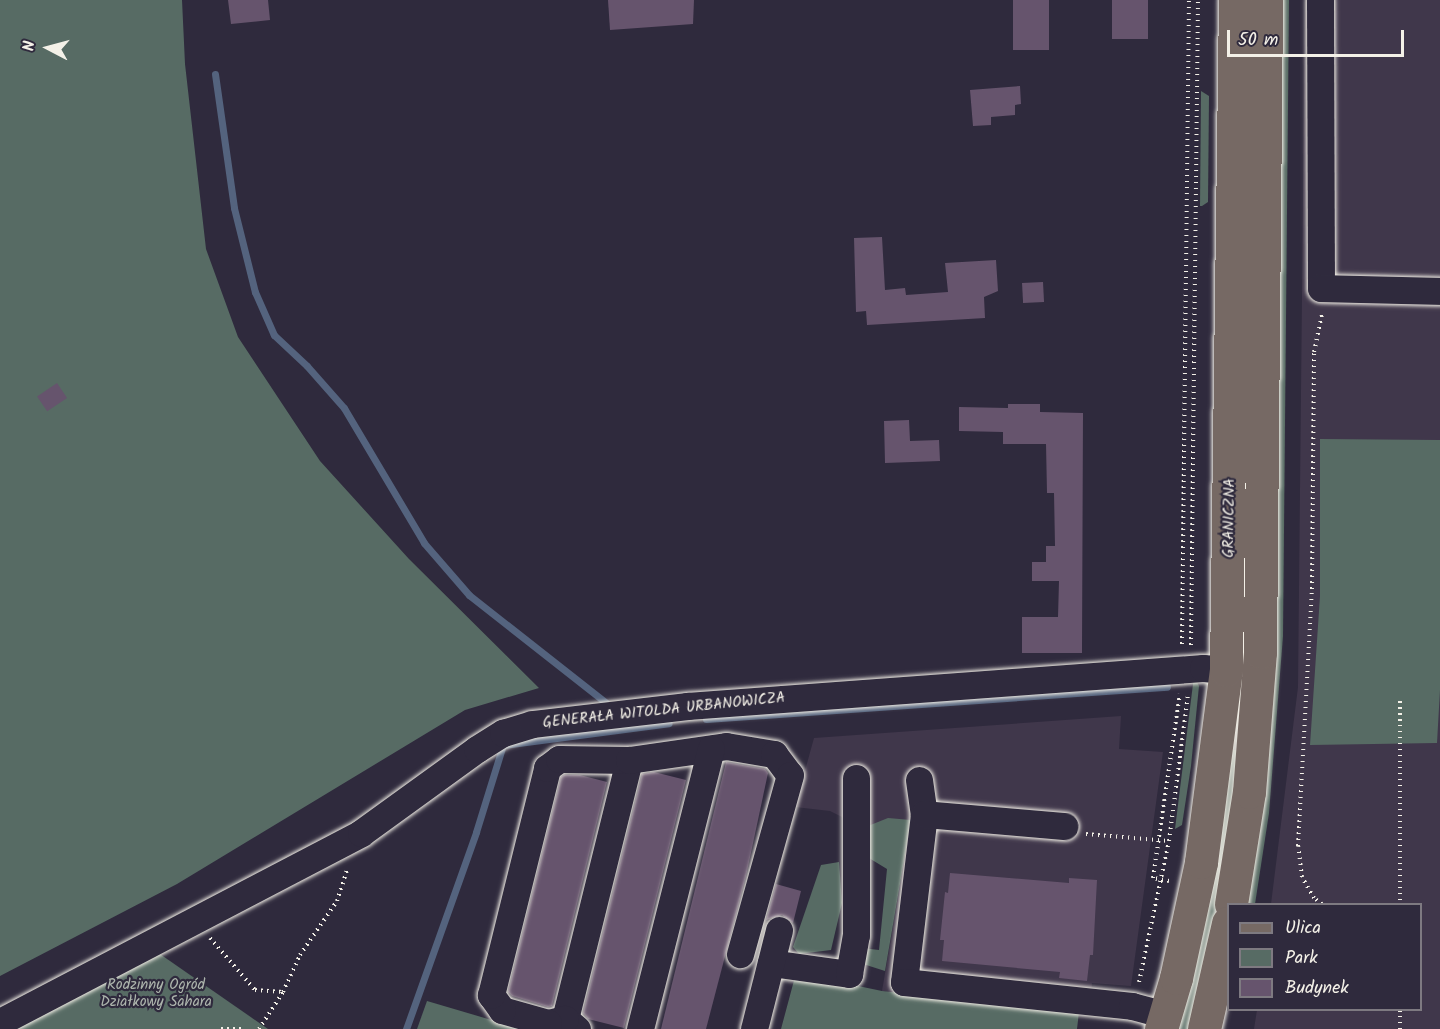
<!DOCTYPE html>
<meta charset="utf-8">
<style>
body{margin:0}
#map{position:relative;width:1440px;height:1029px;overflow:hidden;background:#2f2a3d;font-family:Kalam,sans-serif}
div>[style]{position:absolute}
.built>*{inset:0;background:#40374b}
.green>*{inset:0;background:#576b64}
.stream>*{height:7px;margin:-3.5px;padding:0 3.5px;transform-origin:3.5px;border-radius:3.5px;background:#54637e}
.building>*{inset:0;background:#66546d;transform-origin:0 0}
.path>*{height:4px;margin-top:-2px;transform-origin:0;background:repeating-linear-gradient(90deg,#f4f1e8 0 1.5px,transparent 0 6px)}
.roads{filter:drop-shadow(0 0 2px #f4f1e8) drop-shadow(0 0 2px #f4f1e8)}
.minor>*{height:27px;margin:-13.5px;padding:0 13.5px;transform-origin:13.5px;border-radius:13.5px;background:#2f2a3d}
.major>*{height:33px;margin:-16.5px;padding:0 16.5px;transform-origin:16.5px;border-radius:16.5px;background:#766964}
span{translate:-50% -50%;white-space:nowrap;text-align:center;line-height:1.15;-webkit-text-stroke:4.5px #2f2a3d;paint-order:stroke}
.street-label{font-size:15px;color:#f4f1e8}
.park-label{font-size:15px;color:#adb5ad}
.legend{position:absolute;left:1227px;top:903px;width:195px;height:108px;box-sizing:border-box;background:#2f2a3d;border:2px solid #7e7a81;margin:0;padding:8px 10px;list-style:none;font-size:18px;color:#f4f1e8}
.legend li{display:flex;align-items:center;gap:12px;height:30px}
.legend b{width:30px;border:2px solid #7e7a81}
.north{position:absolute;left:18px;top:18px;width:60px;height:60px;-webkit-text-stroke:4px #2f2a3d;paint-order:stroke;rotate:276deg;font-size:16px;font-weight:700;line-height:24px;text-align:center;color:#f4f1e8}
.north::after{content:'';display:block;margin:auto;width:21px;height:27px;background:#f4f1e8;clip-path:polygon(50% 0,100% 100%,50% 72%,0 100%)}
.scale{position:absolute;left:1227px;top:30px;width:177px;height:27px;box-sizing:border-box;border:3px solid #f4f1e8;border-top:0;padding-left:8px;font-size:18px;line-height:21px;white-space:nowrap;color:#f4f1e8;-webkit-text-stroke:4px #2f2a3d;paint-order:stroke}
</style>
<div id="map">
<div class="built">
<div style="clip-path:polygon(1305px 0,1440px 0,1440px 1029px,1254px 1029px,1257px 1010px,1420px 1010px,1420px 904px,1271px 904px,1298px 687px)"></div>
<div style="clip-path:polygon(1121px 716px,1119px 749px,1163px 752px,1131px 986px,1092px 983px,1090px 1002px,942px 1000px,882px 991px,911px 820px,868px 826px,846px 823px,842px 817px,830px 811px,795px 807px,814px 738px)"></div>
</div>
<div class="green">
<div style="clip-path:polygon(0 0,182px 0,185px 64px,206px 249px,238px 337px,320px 461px,409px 559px,539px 688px,465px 710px,177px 884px,0 976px)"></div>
<div style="clip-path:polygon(1282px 0,1289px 0,1283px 636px,1269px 813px,1255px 904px,1247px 904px)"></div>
<div style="clip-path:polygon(1201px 91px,1209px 96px,1208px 202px,1202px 206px,1200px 206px)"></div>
<div style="clip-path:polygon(1320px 439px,1440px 440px,1440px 690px,1437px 743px,1310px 745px,1320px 596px)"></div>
<div style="clip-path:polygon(1194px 676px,1199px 686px,1191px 766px,1182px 825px,1175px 829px)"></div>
<div style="clip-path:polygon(1232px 750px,1239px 750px,1223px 875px,1213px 924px,1189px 1029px,1177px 1029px,1215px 867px)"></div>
<div style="clip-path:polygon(888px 818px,911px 820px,885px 971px,860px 963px,862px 948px,879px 950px,887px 869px,864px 855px,868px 826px)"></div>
<div style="clip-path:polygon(839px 862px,842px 903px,831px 950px,799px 954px,793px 947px,821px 865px)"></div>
<div style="clip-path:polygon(157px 952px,268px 1029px,13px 1029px)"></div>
<div style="clip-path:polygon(796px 973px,882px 991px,1079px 1012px,1077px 1029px,781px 1029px)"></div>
<div style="clip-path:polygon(427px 1001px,522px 1029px,417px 1029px)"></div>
</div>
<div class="stream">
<div style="left:215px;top:74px;width:135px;rotate:81.9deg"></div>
<div style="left:234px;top:208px;width:87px;rotate:76deg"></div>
<div style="left:255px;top:292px;width:47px;rotate:66.2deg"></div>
<div style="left:274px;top:335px;width:45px;rotate:43.2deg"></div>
<div style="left:307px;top:366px;width:56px;rotate:48.6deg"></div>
<div style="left:344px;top:408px;width:157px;rotate:59.3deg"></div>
<div style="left:424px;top:543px;width:69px;rotate:49.1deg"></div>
<div style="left:469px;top:595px;width:174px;rotate:38.2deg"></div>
<div style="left:706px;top:719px;width:462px;rotate:-4deg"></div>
<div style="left:406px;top:1029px;width:209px;rotate:-70.4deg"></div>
<div style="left:476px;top:832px;width:91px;rotate:-72.8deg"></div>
<div style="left:503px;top:745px;width:167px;rotate:-7.5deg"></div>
</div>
<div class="building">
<div style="clip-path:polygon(228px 0,268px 0,270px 20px,231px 24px)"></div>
<div style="clip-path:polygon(608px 0,694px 0,693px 24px,610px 30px)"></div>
<div style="left:1013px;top:0;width:36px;height:50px"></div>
<div style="left:1112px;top:0;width:36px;height:39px"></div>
<div style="clip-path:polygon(1020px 86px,1021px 104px,1015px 105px,1015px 115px,991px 117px,991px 125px,973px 126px,970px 90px)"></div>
<div style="clip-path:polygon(882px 237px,885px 290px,905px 288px,906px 295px,948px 292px,945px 263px,996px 260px,998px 291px,984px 297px,985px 318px,867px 325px,866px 311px,856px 312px,854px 238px)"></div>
<div style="left:1043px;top:282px;width:20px;height:21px;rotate:87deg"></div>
<div style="left:57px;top:383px;width:18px;height:24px;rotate:56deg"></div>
<div style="clip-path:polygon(1008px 404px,1040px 404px,1040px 412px,1083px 413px,1082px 653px,1022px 653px,1022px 617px,1058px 617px,1059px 581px,1032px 581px,1032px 562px,1046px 562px,1046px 546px,1055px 546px,1054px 493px,1047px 493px,1046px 444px,1003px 444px,1003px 432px,959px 431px,959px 407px,1008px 408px)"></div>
<div style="clip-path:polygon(909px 420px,910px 441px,939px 440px,940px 461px,885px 463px,884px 421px)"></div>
<div style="clip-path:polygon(726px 762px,765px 769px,768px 773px,746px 876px,706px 1029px,661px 1029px)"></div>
<div style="clip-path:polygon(654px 772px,686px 780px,624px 1028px,588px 1019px,583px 1013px,642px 774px)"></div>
<div style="clip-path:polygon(564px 775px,580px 775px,607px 782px,552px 1006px,548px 1007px,512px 996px,508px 992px,561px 777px)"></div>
<div style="clip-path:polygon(950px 873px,1069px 883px,1069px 878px,1097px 880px,1093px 955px,1090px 955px,1087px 981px,1059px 978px,1060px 972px,942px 961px,944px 940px,940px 940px,945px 892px,948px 893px)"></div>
<div style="clip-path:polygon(776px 884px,801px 891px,793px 923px,782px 915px,766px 920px)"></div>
</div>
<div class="path">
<div style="left:1182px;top:644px;width:644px;rotate:-89.38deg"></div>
<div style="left:1191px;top:645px;width:645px;rotate:-89.38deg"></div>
<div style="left:1400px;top:701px;width:203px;rotate:90deg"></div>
<div style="left:1086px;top:834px;width:83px;rotate:4.8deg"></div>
<div style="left:1169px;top:881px;width:16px;rotate:-169deg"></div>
<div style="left:1153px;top:878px;width:186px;rotate:-81.7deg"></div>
<div style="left:1322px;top:904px;width:10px;rotate:-143deg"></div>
<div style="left:1314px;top:898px;width:24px;rotate:-120deg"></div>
<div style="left:1302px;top:877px;width:31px;rotate:-97deg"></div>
<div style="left:1298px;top:846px;width:257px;rotate:-86.9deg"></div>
<div style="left:1312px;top:589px;width:237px;rotate:-89.5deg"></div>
<div style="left:1314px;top:352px;width:40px;rotate:-78deg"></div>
<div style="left:210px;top:938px;width:69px;rotate:49.1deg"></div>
<div style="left:255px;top:990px;width:28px;rotate:4deg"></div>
<div style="left:283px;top:992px;width:41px;rotate:-65.3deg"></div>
<div style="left:300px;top:955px;width:65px;rotate:-55.6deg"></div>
<div style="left:337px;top:901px;width:35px;rotate:-72deg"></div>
<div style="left:1139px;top:982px;width:144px;rotate:-78deg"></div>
<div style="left:1169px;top:841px;width:148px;rotate:-82.6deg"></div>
<div style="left:1400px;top:1010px;width:19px;rotate:90deg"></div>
<div style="left:221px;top:1029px;width:22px"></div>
<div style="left:259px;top:1029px;width:44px;rotate:-57deg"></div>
</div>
<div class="roads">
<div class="minor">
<div style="left:1320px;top:0;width:288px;rotate:89.8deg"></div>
<div style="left:1321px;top:288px;width:119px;rotate:1.4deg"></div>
<div style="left:919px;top:780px;width:34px;rotate:82deg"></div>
<div style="left:924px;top:814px;width:169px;rotate:96.8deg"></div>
<div style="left:904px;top:982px;width:229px;rotate:6deg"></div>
<div style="left:1132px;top:1006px;width:34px;rotate:15deg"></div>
<div style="left:924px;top:814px;width:141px;rotate:4.9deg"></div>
<div style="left:771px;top:963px;width:79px;rotate:8deg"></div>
<div style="left:849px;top:974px;width:40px;rotate:-80deg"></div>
<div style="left:856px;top:935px;width:157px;rotate:-90deg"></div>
<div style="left:565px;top:1019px;width:267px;rotate:-76.1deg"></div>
<div style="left:0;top:1022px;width:407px;rotate:-27.6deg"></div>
<div style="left:361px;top:833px;width:143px;rotate:-35.9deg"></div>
<div style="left:477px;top:749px;width:31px;rotate:-32deg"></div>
<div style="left:503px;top:733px;width:30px;rotate:-17deg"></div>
<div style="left:532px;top:724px;width:156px;rotate:-6.6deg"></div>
<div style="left:687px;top:706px;width:517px;rotate:-4.21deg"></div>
<div style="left:1203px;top:668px;width:23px;rotate:5deg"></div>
<div style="left:577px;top:1029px;width:16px;rotate:-140deg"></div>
<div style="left:565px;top:1019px;width:17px;rotate:167deg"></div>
<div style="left:548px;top:1023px;width:48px;rotate:-164.2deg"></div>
<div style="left:502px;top:1010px;width:19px;rotate:-126deg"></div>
<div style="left:491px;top:995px;width:234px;rotate:-76.1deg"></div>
<div style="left:547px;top:768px;width:15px;rotate:-37deg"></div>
<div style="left:559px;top:759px;width:70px;rotate:0.8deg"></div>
<div style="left:629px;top:760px;width:98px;rotate:-8.2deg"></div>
<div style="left:726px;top:746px;width:49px;rotate:9.5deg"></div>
<div style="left:774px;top:754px;width:26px;rotate:53deg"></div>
<div style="left:790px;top:775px;width:186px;rotate:105.6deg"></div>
<div style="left:640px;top:1029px;width:289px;rotate:-75.8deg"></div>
<div style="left:754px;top:1029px;width:102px;rotate:-75.8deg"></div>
</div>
<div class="major">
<div style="left:1231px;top:904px;width:113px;rotate:-80.9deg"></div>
<div style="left:1249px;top:792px;width:140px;rotate:-85.5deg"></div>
<div style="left:1260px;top:652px;width:652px;rotate:-89.47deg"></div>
<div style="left:1161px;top:1029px;width:53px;rotate:-73.6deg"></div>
<div style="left:1176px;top:978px;width:119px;rotate:-77.8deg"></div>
<div style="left:1201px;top:862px;width:194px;rotate:-82.6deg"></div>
<div style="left:1226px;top:670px;width:670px;rotate:-89.23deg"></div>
<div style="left:1204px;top:1029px;width:109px;rotate:-77.2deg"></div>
</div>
</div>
<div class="street-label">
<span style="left:1230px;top:518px;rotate:-89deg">GRANICZNA</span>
<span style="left:664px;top:711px;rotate:-6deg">GENERAŁA WITOLDA URBANOWICZA</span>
</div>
<div class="park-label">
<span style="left:156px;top:994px">Rodzinny Ogród<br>Działkowy Sahara</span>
</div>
<ul class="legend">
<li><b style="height:8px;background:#766964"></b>Ulica</li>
<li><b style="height:16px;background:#576b64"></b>Park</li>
<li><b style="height:16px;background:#66546d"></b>Budynek</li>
</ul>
<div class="north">N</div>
<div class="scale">50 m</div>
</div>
